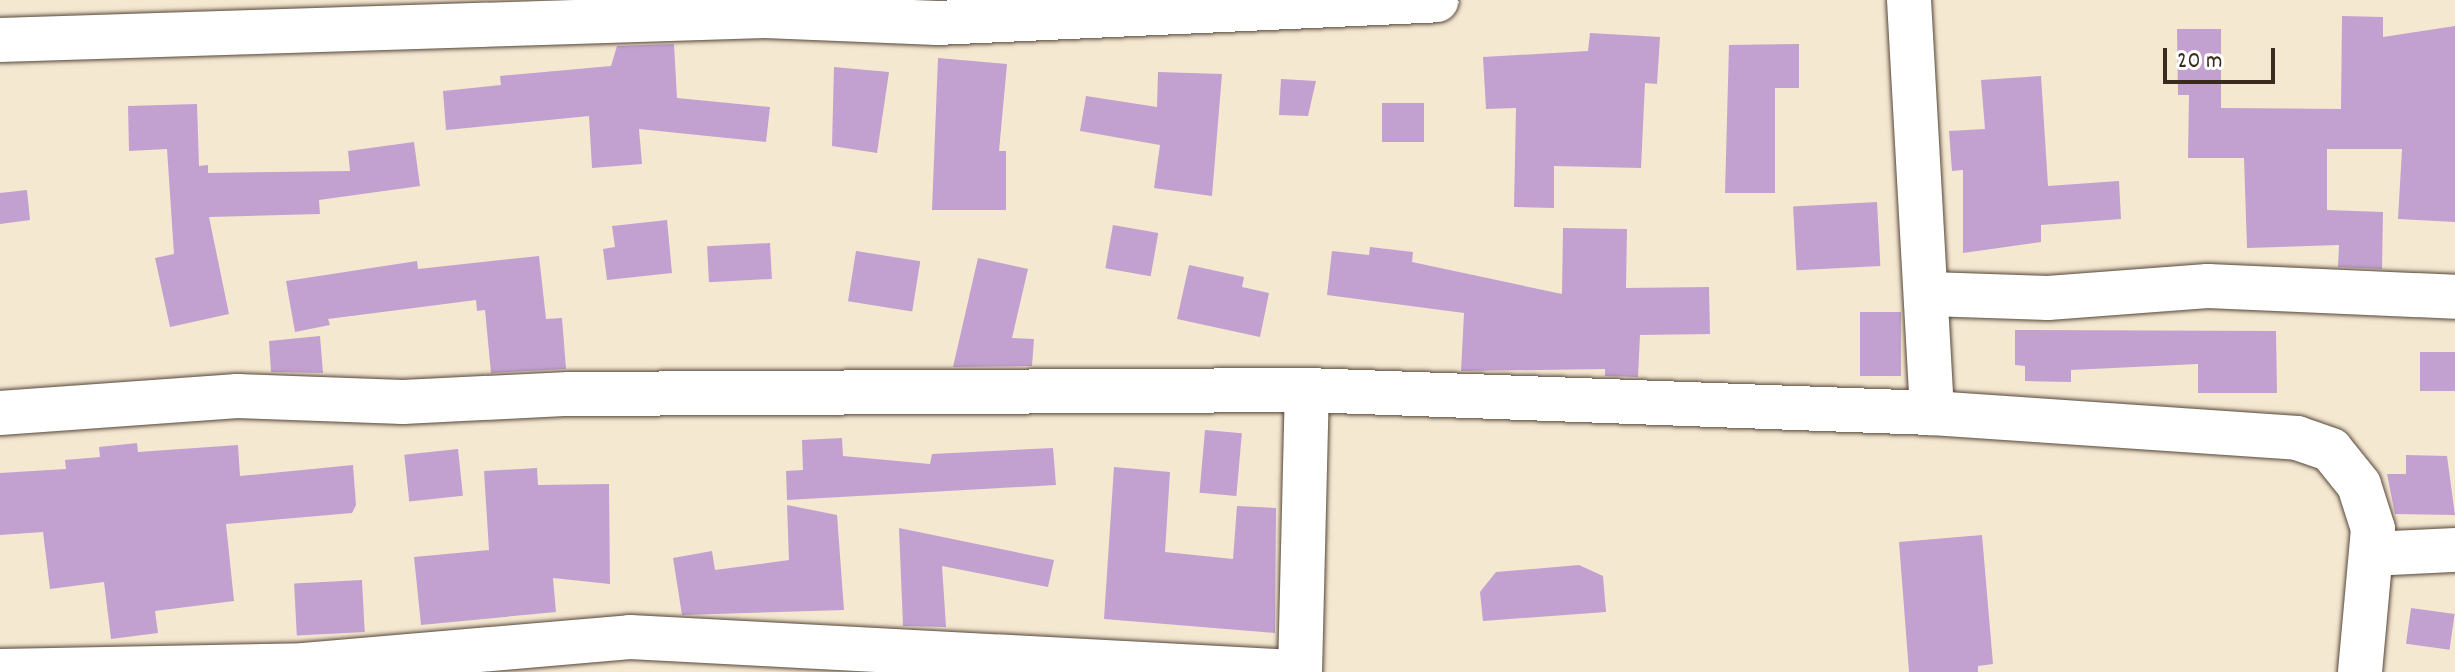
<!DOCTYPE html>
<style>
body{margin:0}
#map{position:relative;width:2455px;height:672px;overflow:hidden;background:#f4e8d1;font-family:Dekko,sans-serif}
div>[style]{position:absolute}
.building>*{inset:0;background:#c2a1d1;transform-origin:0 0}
.roads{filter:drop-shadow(0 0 2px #574639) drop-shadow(0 0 2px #574639)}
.minor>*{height:44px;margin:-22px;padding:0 22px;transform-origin:22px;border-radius:22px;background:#fff}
span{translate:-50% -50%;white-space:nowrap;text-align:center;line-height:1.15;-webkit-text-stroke:6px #fff;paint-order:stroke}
.scale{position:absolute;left:2163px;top:48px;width:112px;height:36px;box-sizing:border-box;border:4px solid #3b2a1e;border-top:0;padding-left:10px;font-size:24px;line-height:28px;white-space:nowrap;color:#3b2a1e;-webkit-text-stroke:6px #fff;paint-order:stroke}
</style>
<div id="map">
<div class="building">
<div style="clip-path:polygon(2342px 16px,2383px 17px,2383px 37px,2455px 26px,2455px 222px,2398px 219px,2402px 149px,2327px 149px,2327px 210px,2383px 212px,2382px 269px,2338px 267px,2339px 245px,2247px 248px,2244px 158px,2188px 158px,2189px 95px,2178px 95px,2177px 29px,2221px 29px,2221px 108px,2341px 109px)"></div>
<div style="clip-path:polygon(1590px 33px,1660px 37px,1657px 84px,1645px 83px,1641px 168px,1554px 166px,1554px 208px,1514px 207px,1516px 108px,1486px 109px,1483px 57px,1588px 51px)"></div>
<div style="clip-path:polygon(674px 44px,677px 98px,770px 107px,766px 142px,639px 129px,642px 164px,592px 168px,589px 116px,446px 130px,443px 91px,501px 85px,500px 76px,611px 66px,617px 46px)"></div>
<div style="clip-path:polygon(1799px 44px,1799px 88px,1775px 88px,1775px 193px,1725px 193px,1729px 45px)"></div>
<div style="clip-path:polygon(938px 58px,1007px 64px,999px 151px,1006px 151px,1006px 210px,932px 210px)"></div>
<div style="clip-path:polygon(834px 67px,889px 72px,877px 153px,832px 146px)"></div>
<div style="clip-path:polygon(1158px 72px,1222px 74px,1212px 196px,1154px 188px,1160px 145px,1080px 131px,1086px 96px,1157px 107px)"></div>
<div style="clip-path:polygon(2041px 76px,2048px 186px,2119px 181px,2121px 219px,2041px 225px,2041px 242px,1963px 253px,1963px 170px,1952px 171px,1949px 131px,1985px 129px,1981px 80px)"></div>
<div style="clip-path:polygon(1281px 79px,1316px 81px,1308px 116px,1279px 115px)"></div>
<div style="left:1382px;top:103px;width:42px;height:39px"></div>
<div style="clip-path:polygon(197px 104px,199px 166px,208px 165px,208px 173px,350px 171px,348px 151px,414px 142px,420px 186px,319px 200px,320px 214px,209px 217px,229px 314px,170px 327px,155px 258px,174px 254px,167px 149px,129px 151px,128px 106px)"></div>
<div style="clip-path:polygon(27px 190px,30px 220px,0 224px,0 193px)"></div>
<div style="left:1877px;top:202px;width:64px;height:84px;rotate:87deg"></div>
<div style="clip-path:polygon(667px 220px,672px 273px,607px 280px,603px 249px,615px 247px,612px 226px)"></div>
<div style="left:1113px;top:225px;width:46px;height:44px;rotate:10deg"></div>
<div style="clip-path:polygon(1563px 228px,1627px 229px,1626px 288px,1709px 287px,1710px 334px,1640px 335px,1638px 377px,1605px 376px,1605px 369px,1461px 371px,1464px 313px,1327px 295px,1332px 251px,1369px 255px,1370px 247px,1413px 252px,1412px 262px,1562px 294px)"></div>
<div style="left:770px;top:243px;width:36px;height:63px;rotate:87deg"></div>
<div style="left:856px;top:251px;width:65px;height:51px;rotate:9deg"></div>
<div style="clip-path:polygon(539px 256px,546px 319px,562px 318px,566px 369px,491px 373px,485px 310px,477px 311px,476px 300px,328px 319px,330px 325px,295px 332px,286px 281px,417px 261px,418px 269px)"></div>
<div style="clip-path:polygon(978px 258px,1028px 269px,1012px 338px,1034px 339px,1032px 366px,953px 367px)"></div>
<div style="clip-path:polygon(1189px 265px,1244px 277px,1242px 287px,1269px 293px,1260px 337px,1177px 319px)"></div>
<div style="left:1860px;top:312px;width:41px;height:64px"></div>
<div style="clip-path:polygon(2015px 330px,2276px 331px,2277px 393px,2198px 393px,2198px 364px,2071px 370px,2071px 382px,2025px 381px,2025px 366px,2015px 365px)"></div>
<div style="clip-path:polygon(320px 336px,323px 373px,271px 372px,269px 341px)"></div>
<div style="left:2420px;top:352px;width:35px;height:39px"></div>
<div style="left:1205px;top:430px;width:37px;height:63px;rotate:5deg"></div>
<div style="clip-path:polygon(842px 438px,843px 456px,930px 464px,932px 454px,1053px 448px,1056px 485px,787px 500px,786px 471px,803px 470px,802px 440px)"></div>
<div style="clip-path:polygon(137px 443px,138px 452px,238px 445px,240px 476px,353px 465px,356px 505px,352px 513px,226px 524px,234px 601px,155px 611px,158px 633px,111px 639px,104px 582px,50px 589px,43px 532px,0 535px,0 473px,66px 469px,65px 460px,100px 457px,99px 447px)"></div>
<div style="left:458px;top:449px;width:47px;height:54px;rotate:84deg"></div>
<div style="clip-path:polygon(2406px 455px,2447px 456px,2455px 515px,2395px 514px,2387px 474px,2406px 474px)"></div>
<div style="clip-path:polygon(1114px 467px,1170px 472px,1165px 552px,1233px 559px,1237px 506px,1276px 508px,1275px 633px,1104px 619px)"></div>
<div style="clip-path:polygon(537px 468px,538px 485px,609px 484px,610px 584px,553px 578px,556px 612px,421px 625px,414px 557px,489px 550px,484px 471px)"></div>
<div style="clip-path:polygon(787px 505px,837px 515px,844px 610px,682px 615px,673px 558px,712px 551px,715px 570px,789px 560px)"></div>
<div style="clip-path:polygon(899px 528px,1054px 560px,1048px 587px,942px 566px,946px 627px,903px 626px)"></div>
<div style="clip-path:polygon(1982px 535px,1993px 664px,1978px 666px,1978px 672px,1909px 672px,1899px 542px)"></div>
<div style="clip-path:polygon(1579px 565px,1603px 576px,1606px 612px,1483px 621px,1480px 592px,1496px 572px)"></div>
<div style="left:362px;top:580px;width:52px;height:68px;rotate:87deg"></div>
<div style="left:2411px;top:608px;width:44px;height:36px;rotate:8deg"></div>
</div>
<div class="roads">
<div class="minor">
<div style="left:1909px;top:0;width:414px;rotate:86.8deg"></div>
<div style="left:0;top:40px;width:765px;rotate:-1.8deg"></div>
<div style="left:765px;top:16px;width:172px;rotate:2.3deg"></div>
<div style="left:937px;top:23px;width:500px;rotate:-2.6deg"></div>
<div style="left:1929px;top:294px;width:119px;rotate:1.9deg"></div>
<div style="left:2048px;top:298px;width:160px;rotate:-4.3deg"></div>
<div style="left:2208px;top:286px;width:247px;rotate:2.5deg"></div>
<div style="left:0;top:413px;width:238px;rotate:-4.1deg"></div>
<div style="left:237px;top:396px;width:166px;rotate:2.1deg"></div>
<div style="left:403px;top:402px;width:166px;rotate:-2.8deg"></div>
<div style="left:569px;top:394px;width:738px;rotate:-0.31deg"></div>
<div style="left:1307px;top:390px;width:625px;rotate:2.11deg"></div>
<div style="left:1932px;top:413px;width:366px;rotate:3.9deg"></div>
<div style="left:2297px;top:438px;width:36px;rotate:19deg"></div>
<div style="left:2331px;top:450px;width:45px;rotate:51.3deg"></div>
<div style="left:2359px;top:485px;width:46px;rotate:72.3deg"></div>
<div style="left:2373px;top:529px;width:144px;rotate:95.2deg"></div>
<div style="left:2372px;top:554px;width:83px;rotate:-2.8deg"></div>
<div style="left:0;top:671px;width:304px;rotate:-1.1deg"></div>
<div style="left:304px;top:665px;width:327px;rotate:-4.9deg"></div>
<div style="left:630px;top:637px;width:665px;rotate:3.02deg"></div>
<div style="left:1300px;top:672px;width:282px;rotate:-88.6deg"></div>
</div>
</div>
<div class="scale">20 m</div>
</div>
